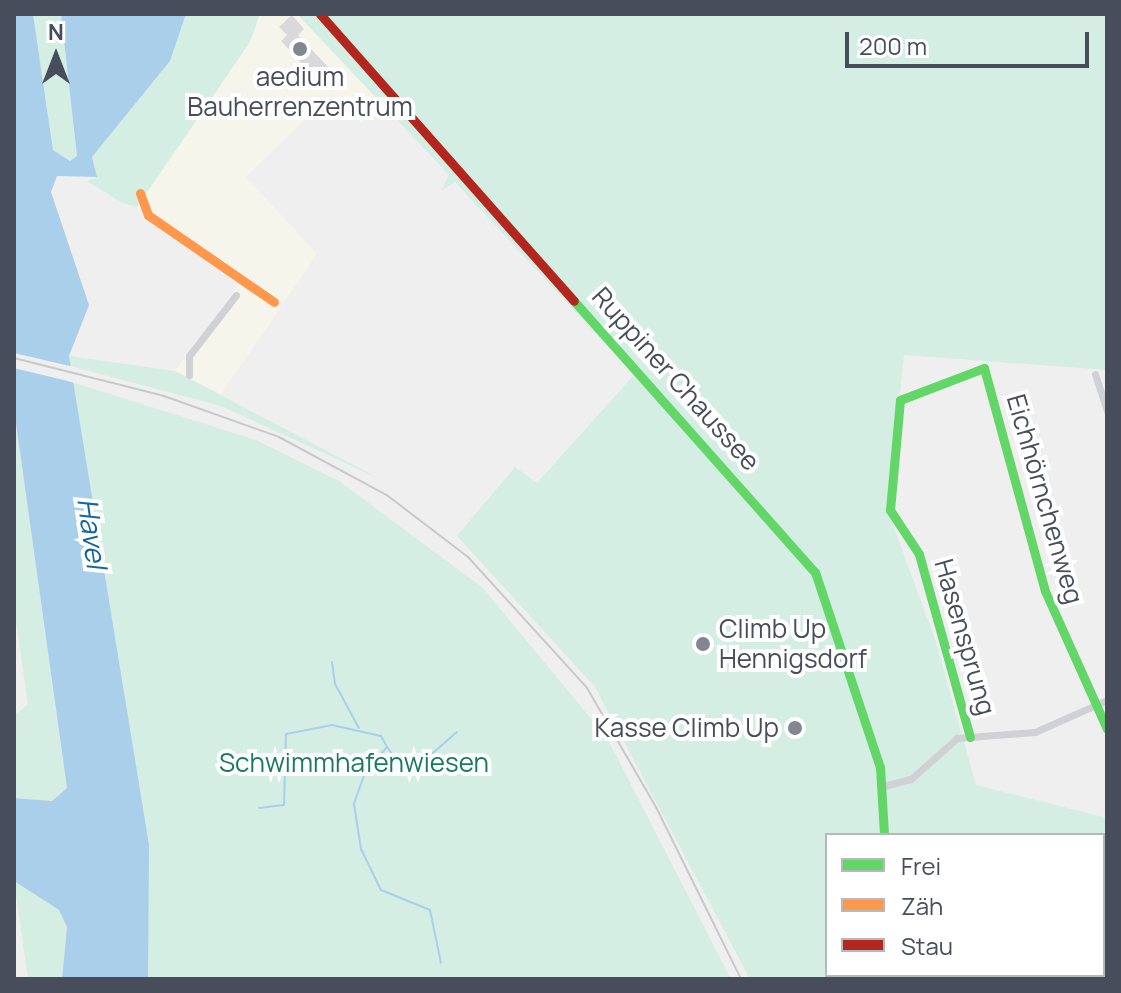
<!DOCTYPE html>
<meta charset="utf-8">
<style>
body{margin:0}
#map{position:relative;width:1121px;height:993px;overflow:hidden;background:#f0efef;font-family:Manrope,sans-serif}
div>[style]{position:absolute}
.commercial>*{inset:0;background:#f6f5eb}
.green>*{inset:0;background:#d4eee3}
.water>*{inset:0;background:#aacfeb}
.pier>*{inset:0;background:#f0efef}
.stream>*{height:2px;margin:-1px;padding:0 1px;transform-origin:1px;border-radius:1px;background:#aacfeb}
.building>*{inset:0;background:#d9d8db}
.street>*{height:7px;margin:-3.5px;padding:0 3.5px;transform-origin:3.5px;border-radius:3.5px;background:#d0d1d5}
.fast>*{height:9px;margin:-4.5px;padding:0 4.5px;transform-origin:4.5px;border-radius:4.5px;background:#63d668}
.slow>*{height:9px;margin:-4.5px;padding:0 4.5px;transform-origin:4.5px;border-radius:4.5px;background:#ff974d}
.jam>*{height:9px;margin:-4.5px;padding:0 4.5px;transform-origin:4.5px;border-radius:4.5px;background:#b3261e}
.tram>*{height:2px;margin:-1px;padding:0 1px;transform-origin:1px;border-radius:1px;background:#c8c9cb}
.dots>*{width:22px;height:22px;translate:-50% -50%;box-sizing:border-box;border:4px solid #fff;border-radius:50%}
span{translate:-50% -50%;white-space:nowrap;text-align:center;line-height:1.15;-webkit-text-stroke:8px #fff;paint-order:stroke}
.poi-label{font-size:26px;color:#474d5b}
.left{translate:0 -50%;text-align:left}
.right{translate:-100% -50%;text-align:right}
.street-label{font-size:26px;color:#474d5b}
.park-label{font-size:26px;color:#1a7a5f}
.water-label{font-size:28px;color:#1165a4;font-style:italic}
.frame{position:absolute;inset:0;border:16px solid #474d5b;pointer-events:none}
.legend{position:absolute;left:825px;top:833px;width:280px;height:144px;box-sizing:border-box;background:#fff;border:2px solid #b5b8bd;margin:0;padding:10px 14px;list-style:none;font-size:24px;color:#474d5b}
.legend li{display:flex;align-items:center;gap:16px;height:40px}
.legend b{width:40px;border:2px solid #b5b8bd}
.north{position:absolute;left:16px;top:16px;width:80px;height:80px;-webkit-text-stroke:6px #fff;paint-order:stroke;rotate:0deg;font-size:22px;font-weight:700;line-height:32px;text-align:center;color:#474d5b}
.north::after{content:'';display:block;margin:auto;width:28px;height:36px;background:#474d5b;clip-path:polygon(50% 0,100% 100%,50% 72%,0 100%)}
.scale{position:absolute;left:845px;top:32px;width:244px;height:36px;box-sizing:border-box;border:4px solid #474d5b;border-top:0;padding-left:10px;font-size:24px;line-height:28px;white-space:nowrap;color:#474d5b;-webkit-text-stroke:6px #fff;paint-order:stroke}
</style>
<div id="map">
<div class="commercial">
<div style="clip-path:polygon(260px 14px,297px 14px,381px 101px,361px 122px,331px 94px,246px 177px,317px 254px,221px 394px,175px 371px,241px 282px,137px 207px)"></div>
</div>
<div class="green">
<div style="clip-path:polygon(33px 14px,61px 14px,77px 156px,70px 161px,53px 150px)"></div>
<div style="clip-path:polygon(186px 14px,260px 14px,250px 42px,137px 207px,122px 203px,87px 181px,97px 177px,92px 157px,170px 61px)"></div>
<div style="clip-path:polygon(297px 14px,1107px 14px,1107px 370px,904px 355px,888px 511px,936px 642px,976px 785px,1107px 818px,1103px 909px,1103px 835px,827px 835px,827px 975px,998px 979px,750px 979px,595px 687px,457px 536px,515px 467px,537px 483px,634px 375px,455px 182px,441px 191px,449px 175px)"></div>
<div style="clip-path:polygon(69px 356px,175px 371px,382px 480px,221px 406px,70px 366px)"></div>
<div style="clip-path:polygon(72px 382px,256px 440px,339px 481px,483px 588px,607px 738px,731px 979px,144px 979px)"></div>
<div style="clip-path:polygon(14px 409px,67px 788px,52px 801px,14px 798px,14px 716px,28px 704px,14px 608px)"></div>
<div style="clip-path:polygon(14px 881px,59px 910px,67px 927px,62px 979px,28px 979px)"></div>
</div>
<div class="water">
<div style="clip-path:polygon(14px 14px,33px 14px,53px 150px,70px 161px,77px 156px,61px 14px,186px 14px,170px 61px,92px 157px,97px 177px,57px 176px,51px 192px,89px 305px,69px 356px,149px 845px,148px 979px,62px 979px,67px 927px,59px 910px,14px 881px,14px 798px,52px 801px,67px 788px,14px 409px)"></div>
</div>
<div class="pier">
<div style="clip-path:polygon(14px 353px,74px 367px,76px 383px,14px 368px)"></div>
</div>
<div class="stream">
<div style="left:332px;top:662px;width:22px;rotate:82deg"></div>
<div style="left:335px;top:684px;width:50px;rotate:61.4deg"></div>
<div style="left:388px;top:748px;width:20px;rotate:57deg"></div>
<div style="left:399px;top:765px;width:18px;rotate:6deg"></div>
<div style="left:417px;top:767px;width:53px;rotate:-41.2deg"></div>
<div style="left:259px;top:808px;width:25px;rotate:-7deg"></div>
<div style="left:284px;top:805px;width:71px;rotate:-88.4deg"></div>
<div style="left:286px;top:734px;width:47px;rotate:-11.1deg"></div>
<div style="left:332px;top:725px;width:50px;rotate:12.7deg"></div>
<div style="left:381px;top:736px;width:13px;rotate:61deg"></div>
<div style="left:387px;top:747px;width:34px;rotate:130deg"></div>
<div style="left:365px;top:773px;width:33px;rotate:110deg"></div>
<div style="left:354px;top:804px;width:46px;rotate:81.2deg"></div>
<div style="left:361px;top:849px;width:46px;rotate:64deg"></div>
<div style="left:381px;top:890px;width:53px;rotate:22.2deg"></div>
<div style="left:430px;top:910px;width:54px;rotate:78.3deg"></div>
</div>
<div class="building">
<div style="clip-path:polygon(292px 15px,304px 29px,298px 35px,329px 68px,317px 80px,281px 41px,287px 35px,279px 27px)"></div>
</div>
<div class="street">
<div style="left:1095px;top:374px;width:40px;rotate:72deg"></div>
<div style="left:189px;top:375px;width:19px;rotate:-90deg"></div>
<div style="left:189px;top:356px;width:77px;rotate:-52.4deg"></div>
<div style="left:884px;top:786px;width:28px;rotate:-15deg"></div>
<div style="left:911px;top:779px;width:62px;rotate:-41.7deg"></div>
<div style="left:957px;top:738px;width:78px;rotate:-4.4deg"></div>
<div style="left:1035px;top:732px;width:79px;rotate:-24deg"></div>
<div style="left:1103px;top:939px;width:10px;rotate:-66deg"></div>
<div style="left:1084px;top:979px;width:4px;rotate:-63deg"></div>
</div>
<div class="fast">
<div style="left:574px;top:301px;width:363px;rotate:48.4deg"></div>
<div style="left:815px;top:572px;width:206px;rotate:71.6deg"></div>
<div style="left:880px;top:767px;width:68px;rotate:86.6deg"></div>
<div style="left:970px;top:737px;width:190px;rotate:-105.6deg"></div>
<div style="left:919px;top:554px;width:53px;rotate:-123.4deg"></div>
<div style="left:890px;top:510px;width:110px;rotate:-84.8deg"></div>
<div style="left:900px;top:400px;width:90px;rotate:-20.9deg"></div>
<div style="left:984px;top:368px;width:231px;rotate:74.7deg"></div>
<div style="left:1045px;top:591px;width:151px;rotate:65.8deg"></div>
<div style="left:851px;top:979px;width:4px;rotate:-76deg"></div>
</div>
<div class="slow">
<div style="left:140px;top:193px;width:23px;rotate:70deg"></div>
<div style="left:148px;top:215px;width:153px;rotate:34.6deg"></div>
</div>
<div class="jam">
<div style="left:320px;top:14px;width:383px;rotate:48.5deg"></div>
</div>
<div class="tram">
<div style="left:14px;top:358px;width:155px;rotate:14.2deg"></div>
<div style="left:164px;top:396px;width:122px;rotate:19.6deg"></div>
<div style="left:279px;top:437px;width:124px;rotate:28.4deg"></div>
<div style="left:388px;top:496px;width:101px;rotate:37.3deg"></div>
<div style="left:468px;top:557px;width:177px;rotate:47.7deg"></div>
<div style="left:587px;top:688px;width:138px;rotate:59.9deg"></div>
<div style="left:656px;top:807px;width:192px;rotate:63.7deg"></div>
</div>
<div class="dots">
<div style="left:300px;top:49px;background:#82868f"></div>
<div style="left:703px;top:644px;background:#82868f"></div>
<div style="left:795px;top:728px;background:#82868f"></div>
</div>
<div class="poi-label">
<span style="left:300px;top:92px">aedium<br>Bauherrenzentrum</span>
<span class="left" style="left:719px;top:644px">Climb Up<br>Hennigsdorf</span>
<span class="right" style="left:779px;top:728px">Kasse Climb Up</span>
</div>
<div class="street-label">
<span style="left:676px;top:379px;rotate:48deg">Ruppiner Chaussee</span>
<span style="left:1045px;top:499px;rotate:74deg">Eichhörnchenweg</span>
<span style="left:965px;top:637px;rotate:74deg">Hasensprung</span>
</div>
<div class="park-label">
<span style="left:354px;top:763px">Schwimmhafenwiesen</span>
</div>
<div class="water-label">
<span style="left:93px;top:533px;rotate:82deg">Havel</span>
</div>
<div class="frame"></div>
<ul class="legend">
<li><b style="height:10px;background:#63d668"></b>Frei</li>
<li><b style="height:10px;background:#ff974d"></b>Zäh</li>
<li><b style="height:10px;background:#b3261e"></b>Stau</li>
</ul>
<div class="north">N</div>
<div class="scale">200 m</div>
</div>
